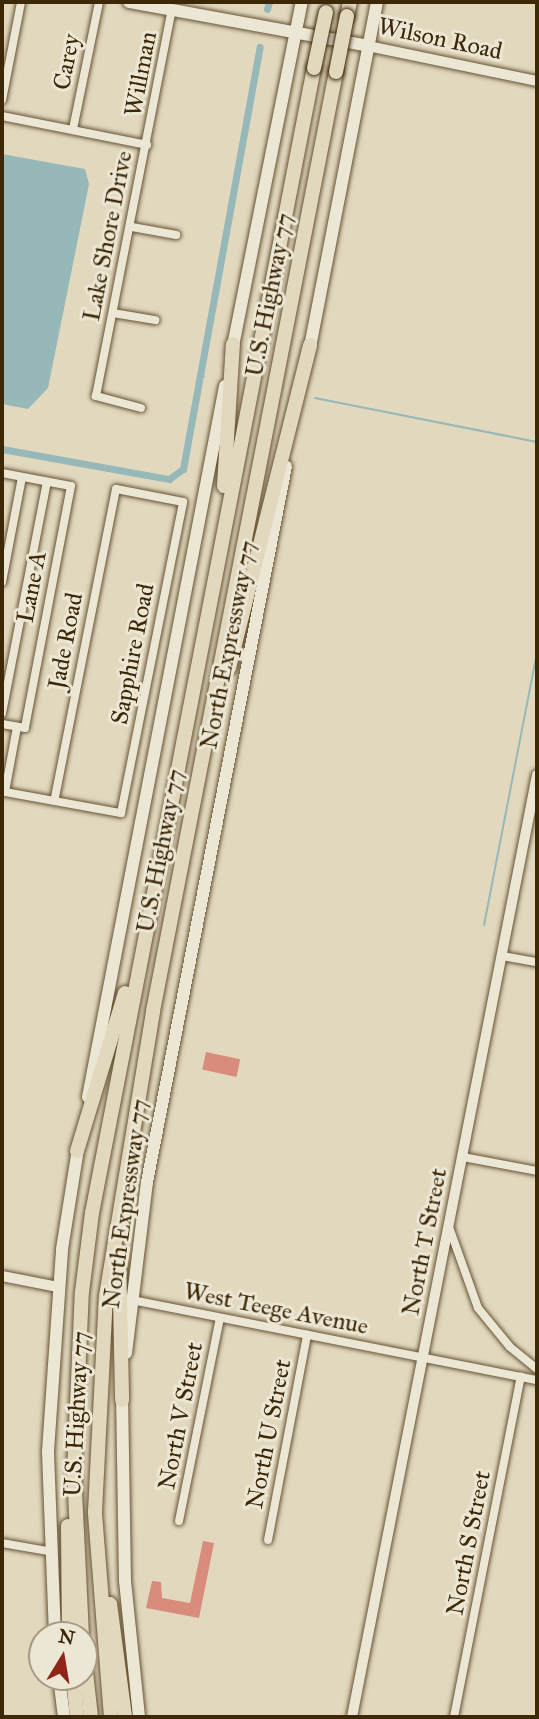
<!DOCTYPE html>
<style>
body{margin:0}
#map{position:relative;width:539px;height:1719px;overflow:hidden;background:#e2d8be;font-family:"IM FELL Great Primer",serif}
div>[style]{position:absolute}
.water>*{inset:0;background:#96b8b8}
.stream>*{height:2px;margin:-1px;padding:0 1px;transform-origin:1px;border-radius:1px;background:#96b8b8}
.canal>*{height:7px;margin:-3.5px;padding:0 3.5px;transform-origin:3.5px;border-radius:3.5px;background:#96b8b8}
.building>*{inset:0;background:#d98c7c;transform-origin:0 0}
.roads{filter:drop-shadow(0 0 2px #665334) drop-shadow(0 0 2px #665334)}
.minor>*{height:8px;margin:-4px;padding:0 4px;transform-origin:4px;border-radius:4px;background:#ece6d5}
.tertiary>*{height:10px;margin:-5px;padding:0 5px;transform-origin:5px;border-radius:5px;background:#ece6d5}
.secondary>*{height:12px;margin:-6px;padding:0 6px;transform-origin:6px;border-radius:6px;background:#ece6d5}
.motorway>*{height:14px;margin:-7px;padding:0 7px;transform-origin:7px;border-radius:7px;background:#e2d8be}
.rail>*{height:2px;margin-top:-1px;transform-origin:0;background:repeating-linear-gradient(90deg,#3c2706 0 12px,transparent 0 24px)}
.bridges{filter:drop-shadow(0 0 2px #3c2706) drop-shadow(0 0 2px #3c2706)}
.motorway-bridge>*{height:14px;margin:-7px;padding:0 7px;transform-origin:7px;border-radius:7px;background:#e2d8be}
span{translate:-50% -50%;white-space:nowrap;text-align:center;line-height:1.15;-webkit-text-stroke:6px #ece6d5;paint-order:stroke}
.street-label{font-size:24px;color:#3c2706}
.frame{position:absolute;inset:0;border:4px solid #3c2706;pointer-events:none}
.north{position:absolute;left:28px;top:1621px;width:70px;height:70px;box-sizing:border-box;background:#ece6d5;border:2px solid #a69a82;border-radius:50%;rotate:11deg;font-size:19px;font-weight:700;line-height:28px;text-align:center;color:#3c2706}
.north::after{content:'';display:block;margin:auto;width:24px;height:32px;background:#8f2418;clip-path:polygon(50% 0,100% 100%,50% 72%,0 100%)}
</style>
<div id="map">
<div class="water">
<div style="clip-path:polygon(2px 154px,85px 169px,89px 184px,48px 388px,28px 409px,2px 404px)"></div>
</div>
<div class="stream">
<div style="left:200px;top:376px;width:4px"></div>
<div style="left:315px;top:398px;width:226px;rotate:11.2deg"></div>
<div style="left:484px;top:925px;width:278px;rotate:-79deg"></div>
</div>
<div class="canal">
<div style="left:267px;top:9px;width:7px;rotate:-74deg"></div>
<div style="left:2px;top:449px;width:170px;rotate:10.2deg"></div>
<div style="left:169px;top:479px;width:17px;rotate:-36deg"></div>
<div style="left:183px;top:469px;width:429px;rotate:-79.7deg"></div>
</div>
<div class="building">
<div style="left:206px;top:1052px;width:35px;height:18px;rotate:12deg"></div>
<div style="clip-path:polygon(203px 1541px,214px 1543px,199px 1618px,146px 1608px,152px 1581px,161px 1582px,162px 1598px,190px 1603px)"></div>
</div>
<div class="roads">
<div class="minor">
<div style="left:2px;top:100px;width:100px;rotate:-79deg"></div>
<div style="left:2px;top:116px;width:148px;rotate:11.3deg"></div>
<div style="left:73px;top:129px;width:130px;rotate:-78.4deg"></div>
<div style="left:132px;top:227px;width:45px;rotate:10.3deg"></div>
<div style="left:113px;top:313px;width:43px;rotate:9.5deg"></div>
<div style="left:141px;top:408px;width:47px;rotate:-165.1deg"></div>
<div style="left:96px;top:396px;width:393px;rotate:-78.9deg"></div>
<div style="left:2px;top:473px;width:70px;rotate:10.7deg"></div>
<div style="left:71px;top:486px;width:246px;rotate:100.8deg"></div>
<div style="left:25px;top:728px;width:23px;rotate:-170deg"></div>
<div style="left:2px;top:582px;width:107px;rotate:-79.2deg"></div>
<div style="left:2px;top:713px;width:235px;rotate:-79deg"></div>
<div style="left:17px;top:727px;width:66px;rotate:100.5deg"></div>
<div style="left:5px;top:792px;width:118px;rotate:10.3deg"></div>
<div style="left:121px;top:813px;width:317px;rotate:-78.7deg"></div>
<div style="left:183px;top:502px;width:68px;rotate:-169deg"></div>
<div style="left:116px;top:489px;width:318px;rotate:101.2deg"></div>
<div style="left:502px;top:956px;width:36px;rotate:10deg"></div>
<div style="left:463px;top:1157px;width:75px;rotate:10.7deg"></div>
<div style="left:449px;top:1227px;width:86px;rotate:70.3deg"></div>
<div style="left:478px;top:1308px;width:50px;rotate:50.6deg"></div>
<div style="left:510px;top:1347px;width:35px;rotate:39deg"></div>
<div style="left:132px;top:1300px;width:413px;rotate:11.2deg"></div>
<div style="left:179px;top:1521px;width:207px;rotate:-78.6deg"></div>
<div style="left:268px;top:1540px;width:209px;rotate:-79.2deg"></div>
<div style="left:2px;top:1543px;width:47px;rotate:9.9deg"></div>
<div style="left:454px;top:1717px;width:347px;rotate:-78.9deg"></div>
</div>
<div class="tertiary">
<div style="left:368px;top:46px;width:173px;rotate:11.7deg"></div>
<div style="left:2px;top:1276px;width:57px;rotate:11.1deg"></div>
<div style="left:352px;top:1717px;width:960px;rotate:-78.89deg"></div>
</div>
<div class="secondary">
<div style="left:129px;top:2px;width:243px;rotate:10.4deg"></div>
<div style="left:232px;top:351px;width:356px;rotate:-78.7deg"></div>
<div style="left:309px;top:352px;width:357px;rotate:-79deg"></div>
<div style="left:88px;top:1097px;width:724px;rotate:-79.09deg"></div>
<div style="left:126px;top:1353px;width:172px;rotate:-83deg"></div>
<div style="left:147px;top:1182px;width:729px;rotate:-79.01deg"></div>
<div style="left:122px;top:1392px;width:189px;rotate:89.1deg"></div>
<div style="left:125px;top:1581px;width:137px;rotate:84.1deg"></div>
<div style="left:55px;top:1635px;width:184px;rotate:-92.2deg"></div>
<div style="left:48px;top:1451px;width:202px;rotate:-86deg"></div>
<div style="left:62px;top:1249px;width:107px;rotate:-80.9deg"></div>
<div style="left:59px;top:1677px;width:40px;rotate:82.9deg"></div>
</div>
<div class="motorway">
<div style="left:347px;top:16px;width:14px;rotate:-78deg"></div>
<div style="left:224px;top:486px;width:142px;rotate:-86.4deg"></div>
<div style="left:229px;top:668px;width:333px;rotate:-75.9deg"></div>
<div style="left:77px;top:1151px;width:165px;rotate:-73.1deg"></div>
<div style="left:119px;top:1251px;width:149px;rotate:88.8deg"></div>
<div style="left:68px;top:1526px;width:109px;rotate:89.5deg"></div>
<div style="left:110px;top:1604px;width:114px;rotate:82.4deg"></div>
<div style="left:82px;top:1635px;width:163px;rotate:-92.8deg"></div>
<div style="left:74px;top:1472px;width:180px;rotate:-87.5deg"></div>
<div style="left:82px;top:1292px;width:80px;rotate:-82.8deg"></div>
<div style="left:92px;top:1213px;width:1166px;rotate:-79.03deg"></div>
<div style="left:84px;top:1654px;width:63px;rotate:83.7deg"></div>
<div style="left:73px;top:1677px;width:40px;rotate:84.3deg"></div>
<div style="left:111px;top:1717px;width:206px;rotate:-94.5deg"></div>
<div style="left:95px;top:1512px;width:216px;rotate:-87.1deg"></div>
<div style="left:106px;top:1296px;width:289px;rotate:-80.6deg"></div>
<div style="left:153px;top:1011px;width:957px;rotate:-78.97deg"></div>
</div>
</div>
<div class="rail">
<div style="left:536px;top:221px;width:11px;rotate:-85deg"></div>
</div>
<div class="bridges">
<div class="motorway-bridge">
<div style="left:314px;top:68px;width:57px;rotate:-77.9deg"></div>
<div style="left:336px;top:72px;width:57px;rotate:-78.9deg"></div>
</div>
</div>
<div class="street-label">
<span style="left:440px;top:39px;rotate:12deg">Wilson Road</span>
<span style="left:67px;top:62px;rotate:-79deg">Carey</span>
<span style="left:141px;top:74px;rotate:-79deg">Willman</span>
<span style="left:108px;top:236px;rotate:-79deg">Lake Shore Drive</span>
<span style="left:270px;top:295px;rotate:-79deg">U.S. Highway 77</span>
<span style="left:32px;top:587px;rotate:-79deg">Lane A</span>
<span style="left:66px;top:641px;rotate:-79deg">Jade Road</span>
<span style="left:229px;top:645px;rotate:-79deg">North Expressway 77</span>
<span style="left:133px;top:654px;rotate:-79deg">Sapphire Road</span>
<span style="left:161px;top:851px;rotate:-79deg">U.S. Highway 77</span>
<span style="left:126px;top:1204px;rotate:-82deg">North Expressway 77</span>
<span style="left:425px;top:1242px;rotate:-79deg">North T Street</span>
<span style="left:276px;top:1309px;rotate:11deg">West Teege Avenue</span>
<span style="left:77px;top:1414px;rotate:-87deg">U.S. Highway 77</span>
<span style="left:181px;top:1416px;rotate:-79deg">North V Street</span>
<span style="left:269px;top:1434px;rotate:-79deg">North U Street</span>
<span style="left:469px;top:1543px;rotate:-79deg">North S Street</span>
</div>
<div class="frame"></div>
<div class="north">N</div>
</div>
